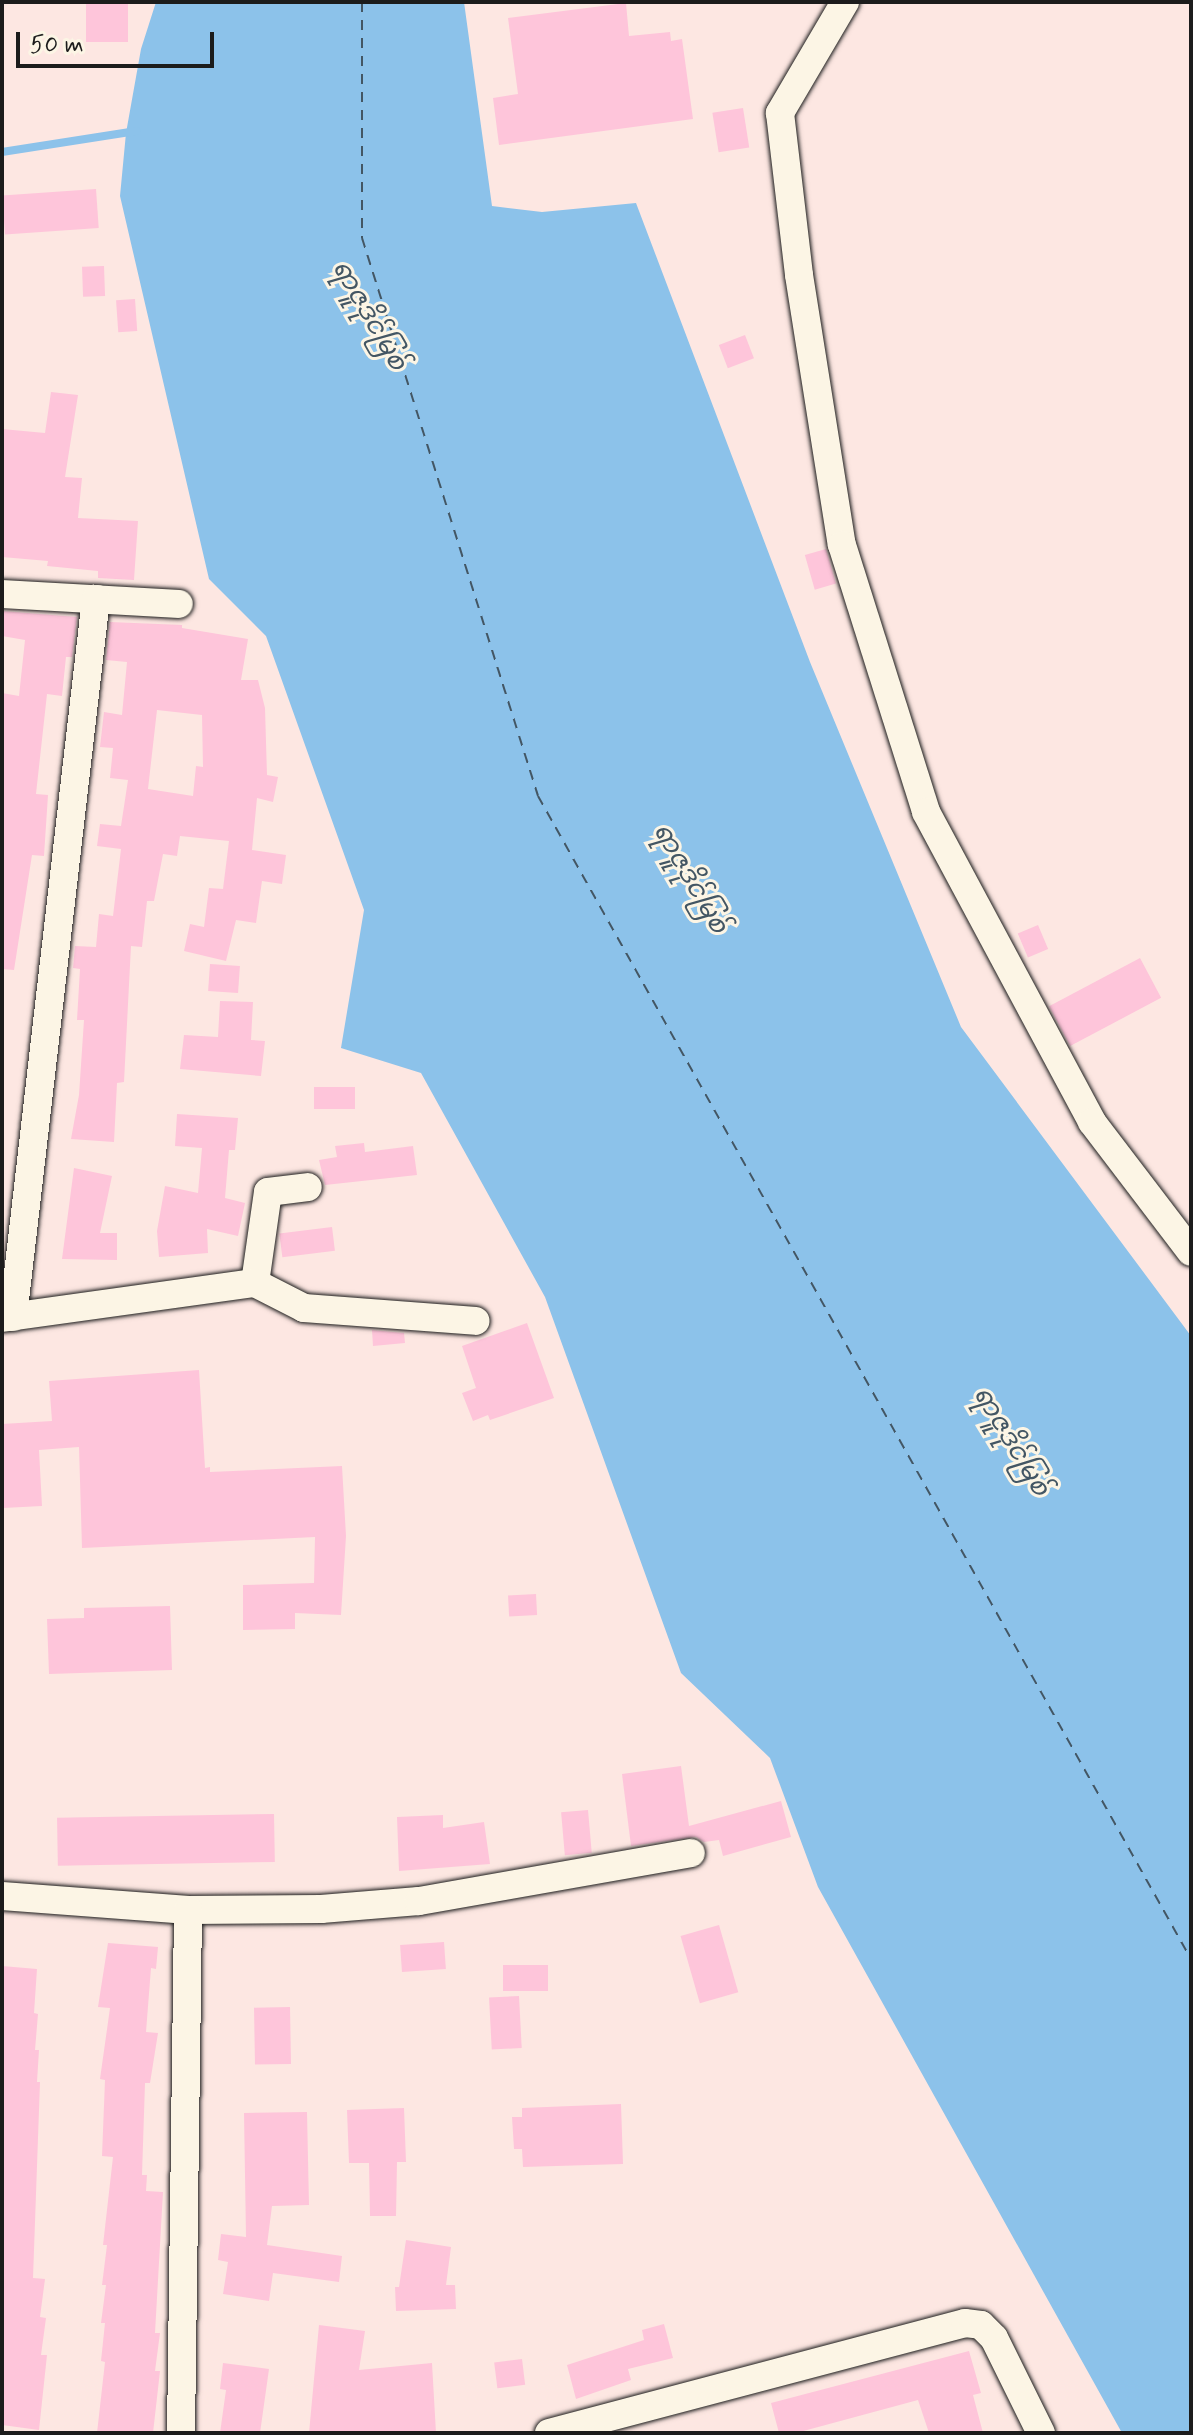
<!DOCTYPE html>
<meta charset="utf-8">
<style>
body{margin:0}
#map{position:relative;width:1193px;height:2435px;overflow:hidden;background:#fde7e2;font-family:Mynerve,"Noto Sans Myanmar",sans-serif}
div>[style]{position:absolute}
.water>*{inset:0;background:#8cc2ea}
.stream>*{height:8px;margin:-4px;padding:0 4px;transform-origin:4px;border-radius:4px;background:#8cc2ea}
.ferry>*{height:2px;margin-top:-1px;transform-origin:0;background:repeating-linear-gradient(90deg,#435664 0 10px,transparent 0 18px)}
.building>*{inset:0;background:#fec5da;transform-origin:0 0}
.roads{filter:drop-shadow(0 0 2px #1c1c1c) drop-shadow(0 0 2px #1c1c1c)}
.minor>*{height:28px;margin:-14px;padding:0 14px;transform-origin:14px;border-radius:14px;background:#fcf5e5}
span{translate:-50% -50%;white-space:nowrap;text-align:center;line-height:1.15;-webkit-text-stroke:6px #fcf5e5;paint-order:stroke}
.water-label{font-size:26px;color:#435664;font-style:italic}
.frame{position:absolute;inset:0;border:4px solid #1c1c1c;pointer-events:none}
.scale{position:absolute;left:16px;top:32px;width:198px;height:36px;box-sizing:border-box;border:4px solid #1c1c1c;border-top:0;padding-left:10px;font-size:24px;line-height:28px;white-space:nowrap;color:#1c1c1c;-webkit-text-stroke:6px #fcf5e5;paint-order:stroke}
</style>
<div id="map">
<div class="water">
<div style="clip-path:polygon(156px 2px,464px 2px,492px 206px,542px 212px,636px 203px,810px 662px,961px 1027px,1191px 1336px,1191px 2433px,1122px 2433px,818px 1887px,770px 1758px,681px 1673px,545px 1297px,421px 1073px,341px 1048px,364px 910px,266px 636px,209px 579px,120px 196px,126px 133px,141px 49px)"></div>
</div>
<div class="stream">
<div style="left:2px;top:152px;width:136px;rotate:-8.9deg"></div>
</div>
<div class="ferry">
<div style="left:362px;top:2px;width:236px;rotate:90deg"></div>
<div style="left:362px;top:238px;width:585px;rotate:72.49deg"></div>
<div style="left:538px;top:796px;width:1334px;rotate:60.69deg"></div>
</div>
<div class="building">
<div style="left:86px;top:2px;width:42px;height:40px"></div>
<div style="clip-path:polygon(626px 3px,629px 36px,670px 32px,671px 41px,682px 39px,693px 119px,499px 145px,493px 98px,518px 94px,508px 18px)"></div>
<div style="left:743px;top:108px;width:40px;height:31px;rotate:81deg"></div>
<div style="left:96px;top:189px;width:39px;height:94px;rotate:86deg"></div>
<div style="left:104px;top:266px;width:30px;height:22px;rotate:88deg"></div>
<div style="left:135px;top:299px;width:32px;height:19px;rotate:86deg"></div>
<div style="left:745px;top:335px;width:25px;height:28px;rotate:69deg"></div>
<div style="clip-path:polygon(51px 392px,78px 395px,65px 477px,82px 478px,78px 518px,138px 521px,134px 580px,98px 578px,98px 571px,47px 566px,48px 561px,2px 557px,2px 429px,45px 433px)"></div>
<div style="left:826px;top:549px;width:36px;height:22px;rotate:74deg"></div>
<div style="clip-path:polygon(2px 611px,77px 617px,72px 657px,66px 657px,62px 696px,47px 694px,36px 794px,48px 795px,44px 856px,32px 855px,14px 970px,2px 969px,2px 693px,19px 696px,25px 640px,2px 636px)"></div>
<div style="clip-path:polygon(evenodd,110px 622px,182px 625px,182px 628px,248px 639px,241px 680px,258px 680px,265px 708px,267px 775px,278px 777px,273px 802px,257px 798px,252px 850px,286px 855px,282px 884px,262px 881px,256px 923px,236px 920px,226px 961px,184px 951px,190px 924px,204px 927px,209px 888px,223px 889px,229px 841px,180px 836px,177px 856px,163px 854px,154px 901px,147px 901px,142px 947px,131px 946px,124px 1082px,117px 1083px,114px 1142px,71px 1139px,79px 1095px,84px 1020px,77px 1020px,80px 969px,73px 968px,75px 946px,96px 947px,99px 914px,113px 916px,121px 849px,97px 846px,100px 824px,121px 826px,128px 780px,110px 778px,113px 748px,100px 747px,104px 712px,122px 715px,127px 662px,106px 660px,110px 622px,157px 710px,202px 715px,203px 767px,196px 766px,193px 796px,148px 789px,157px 710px)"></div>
<div style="left:1038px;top:925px;width:26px;height:22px;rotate:67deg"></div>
<div style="left:1140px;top:958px;width:45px;height:103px;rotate:62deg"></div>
<div style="left:210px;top:964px;width:30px;height:27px;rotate:4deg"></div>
<div style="clip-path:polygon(220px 1001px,253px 1002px,251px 1040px,265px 1041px,261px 1076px,180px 1069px,184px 1035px,218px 1037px)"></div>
<div style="left:314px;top:1087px;width:41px;height:22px"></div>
<div style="clip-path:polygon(177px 1114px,238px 1118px,235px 1150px,229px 1150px,225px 1198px,245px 1203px,238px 1236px,207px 1229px,208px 1253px,159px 1257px,157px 1231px,165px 1186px,198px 1193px,202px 1148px,175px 1146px)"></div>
<div style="clip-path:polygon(364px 1143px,365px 1152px,413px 1146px,417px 1175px,325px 1185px,319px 1160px,337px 1157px,335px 1146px)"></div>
<div style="clip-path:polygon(74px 1168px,112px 1176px,100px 1233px,117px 1233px,117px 1260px,62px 1259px)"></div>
<div style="left:332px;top:1227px;width:24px;height:53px;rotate:83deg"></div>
<div style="clip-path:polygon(527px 1323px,554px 1398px,490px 1420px,488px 1415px,473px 1421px,462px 1393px,476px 1388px,462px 1346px)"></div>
<div style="clip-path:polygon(372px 1330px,404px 1333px,405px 1343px,373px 1346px)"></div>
<div style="clip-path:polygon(199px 1370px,205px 1468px,210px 1467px,210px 1472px,342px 1466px,346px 1536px,341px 1615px,295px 1613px,295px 1629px,243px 1630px,243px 1585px,314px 1583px,315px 1537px,82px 1548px,79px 1447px,39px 1450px,42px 1506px,3px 1508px,2px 1424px,52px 1421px,49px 1381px)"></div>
<div style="left:536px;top:1594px;width:21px;height:28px;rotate:87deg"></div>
<div style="clip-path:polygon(170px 1606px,172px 1670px,49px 1674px,47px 1619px,84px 1618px,84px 1608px)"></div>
<div style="clip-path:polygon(681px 1766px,689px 1826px,781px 1801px,791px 1837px,723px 1856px,719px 1840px,704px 1842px,696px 1837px,631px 1846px,622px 1774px)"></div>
<div style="left:588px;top:1810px;width:43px;height:27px;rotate:85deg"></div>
<div style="left:274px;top:1814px;width:48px;height:217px;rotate:89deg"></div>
<div style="clip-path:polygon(443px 1815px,443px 1828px,484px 1822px,490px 1864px,399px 1871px,397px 1817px)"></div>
<div style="left:719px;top:1925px;width:70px;height:40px;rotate:74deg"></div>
<div style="left:444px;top:1942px;width:27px;height:44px;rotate:86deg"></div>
<div style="clip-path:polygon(108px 1943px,158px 1947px,156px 1969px,151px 1968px,146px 2032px,158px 2033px,150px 2083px,145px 2083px,142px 2175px,147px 2175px,146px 2191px,163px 2192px,155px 2333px,160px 2333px,155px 2371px,160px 2371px,153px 2433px,97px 2433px,105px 2362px,101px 2361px,105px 2323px,101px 2323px,106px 2285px,102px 2285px,107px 2245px,103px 2245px,113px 2157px,102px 2156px,105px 2080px,100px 2079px,110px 2008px,98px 2007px)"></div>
<div style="left:548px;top:1965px;width:26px;height:45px;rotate:90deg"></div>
<div style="clip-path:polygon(2px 1966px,37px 1969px,34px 2013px,38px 2014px,35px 2050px,39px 2050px,37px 2082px,40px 2082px,33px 2278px,45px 2279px,40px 2317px,46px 2318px,41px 2355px,47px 2355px,39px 2430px,2px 2425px)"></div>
<div style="left:519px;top:1996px;width:52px;height:30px;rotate:87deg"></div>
<div style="left:290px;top:2007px;width:57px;height:36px;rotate:89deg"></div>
<div style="clip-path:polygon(621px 2104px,623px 2164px,523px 2167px,522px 2149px,514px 2149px,512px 2117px,522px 2117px,522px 2108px)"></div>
<div style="clip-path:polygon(404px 2108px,406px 2162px,397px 2162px,396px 2216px,370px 2216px,369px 2163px,349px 2163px,347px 2110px)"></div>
<div style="clip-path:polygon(307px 2112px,309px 2205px,272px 2206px,267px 2245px,342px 2256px,339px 2282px,273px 2273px,269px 2301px,223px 2294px,228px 2262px,218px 2260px,221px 2234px,246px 2237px,244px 2113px)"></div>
<div style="clip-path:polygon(406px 2240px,451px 2247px,446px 2285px,455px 2285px,456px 2309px,396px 2311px,395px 2287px,399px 2287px)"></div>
<div style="clip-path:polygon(664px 2324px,673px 2358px,628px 2369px,631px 2380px,576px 2399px,567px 2365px,644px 2340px,642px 2330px)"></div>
<div style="clip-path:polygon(319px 2325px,365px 2331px,359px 2370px,432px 2363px,436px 2433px,309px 2433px)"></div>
<div style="clip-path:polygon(969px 2351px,981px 2393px,973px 2395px,983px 2433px,929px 2433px,918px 2400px,796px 2433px,779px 2433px,771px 2403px)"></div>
<div style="left:522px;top:2359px;width:26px;height:28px;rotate:83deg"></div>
<div style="clip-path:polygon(223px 2363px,269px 2369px,260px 2433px,220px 2433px,226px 2390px,220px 2389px)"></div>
</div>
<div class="roads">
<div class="minor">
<div style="left:845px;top:2px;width:129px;rotate:120.4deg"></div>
<div style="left:780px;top:113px;width:163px;rotate:83.3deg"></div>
<div style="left:799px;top:275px;width:273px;rotate:81deg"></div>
<div style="left:842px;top:545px;width:280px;rotate:72.5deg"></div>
<div style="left:926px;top:812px;width:352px;rotate:61.8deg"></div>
<div style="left:1092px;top:1122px;width:163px;rotate:52.7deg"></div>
<div style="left:2px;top:594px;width:177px;rotate:3.2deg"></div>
<div style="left:255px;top:1283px;width:92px;rotate:-81.9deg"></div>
<div style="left:268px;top:1192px;width:40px;rotate:-7.1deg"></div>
<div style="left:13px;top:1317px;width:723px;rotate:-83.41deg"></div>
<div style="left:2px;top:1318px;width:255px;rotate:-7.9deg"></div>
<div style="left:255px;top:1283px;width:55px;rotate:27deg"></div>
<div style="left:304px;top:1308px;width:172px;rotate:4.3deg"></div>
<div style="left:2px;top:1896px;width:187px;rotate:4.3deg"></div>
<div style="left:188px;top:1910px;width:133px;rotate:-0.4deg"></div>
<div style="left:321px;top:1909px;width:98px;rotate:-4.7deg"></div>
<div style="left:419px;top:1901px;width:276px;rotate:-10deg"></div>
<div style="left:181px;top:2433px;width:523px;rotate:-89.23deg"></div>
<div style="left:549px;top:2433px;width:430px;rotate:-14.8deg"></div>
<div style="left:965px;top:2323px;width:16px;rotate:7deg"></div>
<div style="left:981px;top:2325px;width:18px;rotate:45deg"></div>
<div style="left:994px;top:2338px;width:106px;rotate:63.7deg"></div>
</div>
</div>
<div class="water-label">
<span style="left:368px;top:316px;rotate:60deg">ရာဇူဒိုင်မြစ်</span>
<span style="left:689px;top:879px;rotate:60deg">ရာဇူဒိုင်မြစ်</span>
<span style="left:1010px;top:1442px;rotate:59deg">ရာဇူဒိုင်မြစ်</span>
</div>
<div class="frame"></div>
<div class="scale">50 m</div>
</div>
